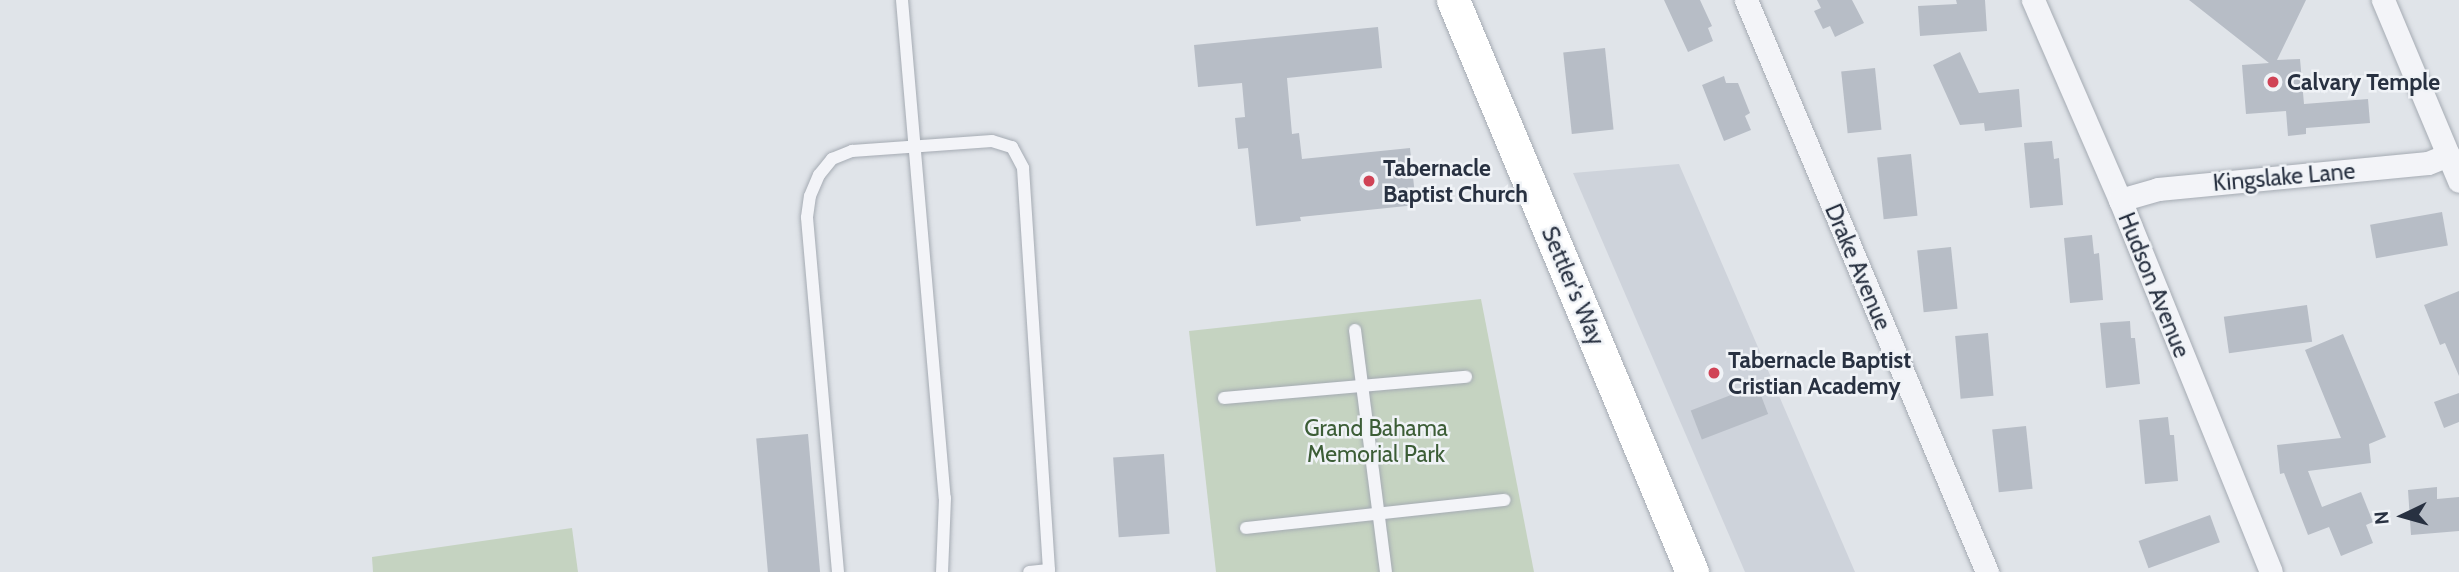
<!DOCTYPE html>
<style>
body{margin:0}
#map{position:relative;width:2459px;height:572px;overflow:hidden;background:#e0e4e9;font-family:Cabin,sans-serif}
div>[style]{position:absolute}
.built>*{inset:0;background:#ced3db}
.green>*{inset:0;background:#c5d3c1}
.building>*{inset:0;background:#b7bdc6;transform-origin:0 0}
.roads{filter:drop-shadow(0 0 2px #a5abb3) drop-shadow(0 0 2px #a5abb3)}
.service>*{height:12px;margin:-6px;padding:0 6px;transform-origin:6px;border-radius:6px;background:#f3f4f8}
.minor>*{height:23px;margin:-11.5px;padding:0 11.5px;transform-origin:11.5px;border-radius:11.5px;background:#f3f4f8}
.secondary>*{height:33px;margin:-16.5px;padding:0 16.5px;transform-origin:16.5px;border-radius:16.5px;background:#fff}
.dots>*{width:19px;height:19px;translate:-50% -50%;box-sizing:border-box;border:4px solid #f0f3f7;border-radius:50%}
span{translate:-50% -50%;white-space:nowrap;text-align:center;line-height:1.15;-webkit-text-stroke:5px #f0f3f7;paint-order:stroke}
.poi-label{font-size:23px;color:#283141;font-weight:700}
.left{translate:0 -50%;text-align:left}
.street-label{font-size:23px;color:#283141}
.park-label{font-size:23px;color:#3c5d36}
.north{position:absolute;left:2368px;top:481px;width:70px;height:70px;-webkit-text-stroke:5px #f0f3f7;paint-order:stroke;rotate:265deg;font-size:19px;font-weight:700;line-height:28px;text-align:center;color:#283141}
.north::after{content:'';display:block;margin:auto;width:24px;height:32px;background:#283141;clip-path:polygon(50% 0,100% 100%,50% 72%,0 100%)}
</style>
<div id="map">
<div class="built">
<div style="clip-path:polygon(1679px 164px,1855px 572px,1745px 572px,1573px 173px)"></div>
</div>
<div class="green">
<div style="clip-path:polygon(1481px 299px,1534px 572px,1216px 572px,1189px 331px)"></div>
<div style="clip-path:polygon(572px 528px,578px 572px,373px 572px,372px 557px)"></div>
</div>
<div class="building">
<div style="clip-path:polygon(1664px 0,1700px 0,1712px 26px,1708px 28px,1713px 41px,1688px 52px)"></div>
<div style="clip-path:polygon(1817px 0,1852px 0,1864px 23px,1835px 37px,1830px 26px,1823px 29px,1814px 11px,1821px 8px)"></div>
<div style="clip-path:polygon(1956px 0,1985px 0,1987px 31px,1920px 36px,1918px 6px,1957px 4px)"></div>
<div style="clip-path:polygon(2189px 0,2306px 0,2277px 60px,2300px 59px,2304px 104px,2368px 99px,2370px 123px,2306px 128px,2306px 134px,2288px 136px,2286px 111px,2246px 114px,2242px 65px,2269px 63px)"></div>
<div style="clip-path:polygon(1378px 27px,1382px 68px,1287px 78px,1292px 134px,1299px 133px,1302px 159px,1410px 148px,1416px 205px,1300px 217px,1301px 221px,1256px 226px,1248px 148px,1238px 149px,1235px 118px,1245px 117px,1242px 83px,1198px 87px,1194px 45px)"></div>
<div style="left:1605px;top:48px;width:82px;height:42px;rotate:84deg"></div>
<div style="clip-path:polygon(1960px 52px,1979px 93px,2019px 89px,2022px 127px,1985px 131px,1984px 123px,1960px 125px,1933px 65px)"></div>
<div style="left:1875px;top:68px;width:62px;height:34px;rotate:84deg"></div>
<div style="clip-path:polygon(1724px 76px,1726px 83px,1738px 83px,1750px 113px,1745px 116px,1751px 130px,1724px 141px,1702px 85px)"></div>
<div style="clip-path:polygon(2052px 141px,2054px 159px,2059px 158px,2063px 205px,2030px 208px,2024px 143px)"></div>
<div style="left:1911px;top:154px;width:62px;height:34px;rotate:84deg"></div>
<div style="left:2442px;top:212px;width:34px;height:73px;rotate:80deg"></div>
<div style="clip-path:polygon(2092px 235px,2094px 254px,2099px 253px,2103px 300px,2070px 303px,2064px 238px)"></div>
<div style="left:1951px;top:247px;width:62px;height:34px;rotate:84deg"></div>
<div style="clip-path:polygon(2459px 291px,2459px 376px,2445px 343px,2440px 345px,2424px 305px)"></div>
<div style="left:2307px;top:305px;width:37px;height:84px;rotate:82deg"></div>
<div style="clip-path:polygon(2130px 321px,2131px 338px,2135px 338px,2140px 384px,2106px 388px,2100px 323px)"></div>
<div style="left:1988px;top:333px;width:63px;height:33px;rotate:85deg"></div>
<div style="clip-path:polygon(2343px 334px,2386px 437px,2369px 444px,2371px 463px,2308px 471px,2322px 507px,2361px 492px,2373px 522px,2366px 525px,2373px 543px,2341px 556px,2329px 527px,2308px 535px,2284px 473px,2280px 474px,2277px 445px,2341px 438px,2305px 350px)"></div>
<div style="left:1757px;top:385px;width:31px;height:71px;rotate:69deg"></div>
<div style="clip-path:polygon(2459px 393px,2459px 422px,2444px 428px,2434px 402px)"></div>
<div style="clip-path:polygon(2168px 417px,2170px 435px,2174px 435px,2178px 481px,2145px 484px,2139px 420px)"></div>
<div style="left:2026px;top:426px;width:63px;height:34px;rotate:84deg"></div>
<div style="left:808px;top:434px;width:139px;height:52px;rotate:85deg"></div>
<div style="left:1164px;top:454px;width:80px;height:51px;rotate:86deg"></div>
<div style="clip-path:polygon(2437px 487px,2437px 499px,2459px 497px,2459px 531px,2411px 535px,2408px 490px)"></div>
<div style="left:2210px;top:515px;width:29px;height:76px;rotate:70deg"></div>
</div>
<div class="roads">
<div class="service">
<div style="left:902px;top:0;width:500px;rotate:85.1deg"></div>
<div style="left:945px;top:498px;width:74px;rotate:92.3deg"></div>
<div style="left:1355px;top:330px;width:244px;rotate:82.7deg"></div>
<div style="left:1224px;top:398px;width:243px;rotate:-5deg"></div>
<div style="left:1246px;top:528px;width:260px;rotate:-6.2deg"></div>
<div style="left:838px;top:572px;width:356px;rotate:-95deg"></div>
<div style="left:807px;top:217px;width:21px;rotate:-82deg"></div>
<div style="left:810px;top:196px;width:23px;rotate:-67deg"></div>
<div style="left:819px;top:175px;width:21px;rotate:-51deg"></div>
<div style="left:832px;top:159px;width:22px;rotate:-22deg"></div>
<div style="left:852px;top:151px;width:140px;rotate:-4.1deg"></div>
<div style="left:992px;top:141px;width:21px;rotate:17deg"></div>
<div style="left:1012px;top:147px;width:24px;rotate:62deg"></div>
<div style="left:1023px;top:168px;width:403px;rotate:86.3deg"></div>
<div style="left:1049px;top:570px;width:20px;rotate:174deg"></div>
</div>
<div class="minor">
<div style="left:1746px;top:0;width:621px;rotate:67.15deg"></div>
<div style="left:2033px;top:0;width:218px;rotate:66.5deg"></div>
<div style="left:2120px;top:200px;width:401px;rotate:67.9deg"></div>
<div style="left:2383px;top:0;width:196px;rotate:67.2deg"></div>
<div style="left:2120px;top:200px;width:40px;rotate:-16deg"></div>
<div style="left:2158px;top:189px;width:271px;rotate:-5.5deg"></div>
<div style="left:2428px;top:163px;width:22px;rotate:-22deg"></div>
</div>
<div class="secondary">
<div style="left:1453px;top:0;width:620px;rotate:67.32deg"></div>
</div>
</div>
<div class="dots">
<div style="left:2273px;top:82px;background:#d04356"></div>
<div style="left:1369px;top:181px;background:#d04356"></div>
<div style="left:1714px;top:373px;background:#d04356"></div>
</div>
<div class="poi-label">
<span class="left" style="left:2287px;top:82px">Calvary Temple</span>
<span class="left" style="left:1383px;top:181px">Tabernacle<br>Baptist Church</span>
<span class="left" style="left:1728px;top:373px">Tabernacle Baptist<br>Cristian Academy</span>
</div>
<div class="street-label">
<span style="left:2284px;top:177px;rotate:-5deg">Kingslake Lane</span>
<span style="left:1858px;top:267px;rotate:67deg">Drake Avenue</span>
<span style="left:2154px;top:285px;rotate:68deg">Hudson Avenue</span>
<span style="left:1573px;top:286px;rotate:67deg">Settler's Way</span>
</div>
<div class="park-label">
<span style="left:1376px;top:441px">Grand Bahama<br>Memorial Park</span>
</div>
<div class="north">N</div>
</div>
